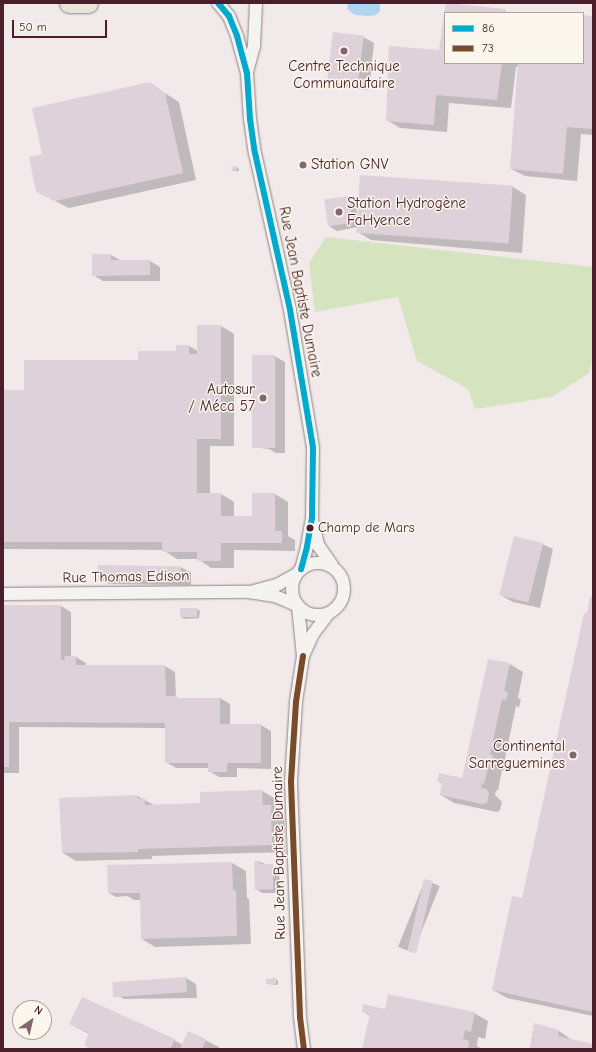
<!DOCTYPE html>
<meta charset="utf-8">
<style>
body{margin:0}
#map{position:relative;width:596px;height:1052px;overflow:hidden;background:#f2e9eb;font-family:"Comic Neue",sans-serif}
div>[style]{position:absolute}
.green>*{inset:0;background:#d5e4be}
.water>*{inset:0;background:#b0d5f1}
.shadow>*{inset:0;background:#0003;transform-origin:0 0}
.building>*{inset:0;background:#dfd1d9;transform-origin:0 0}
.roads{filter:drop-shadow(0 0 1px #8e8285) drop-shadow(0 0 1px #8e8285)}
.street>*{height:12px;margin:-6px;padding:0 6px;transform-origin:6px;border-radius:6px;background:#f5f3f0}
.street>.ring{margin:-6px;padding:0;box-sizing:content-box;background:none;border:12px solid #f5f3f0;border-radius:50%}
.primary>*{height:19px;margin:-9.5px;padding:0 9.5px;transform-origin:9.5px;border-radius:9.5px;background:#e9e4d7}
.bus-1>*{height:6px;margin:-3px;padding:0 3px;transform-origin:3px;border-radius:3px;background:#00a9ce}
.bus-2>*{height:6px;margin:-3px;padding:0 3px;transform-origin:3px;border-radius:3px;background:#7a4b2a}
.dots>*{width:11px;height:11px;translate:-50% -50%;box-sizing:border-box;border:2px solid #fbf7ec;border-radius:50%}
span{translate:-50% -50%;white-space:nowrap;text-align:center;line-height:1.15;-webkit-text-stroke:3px #fbf7ec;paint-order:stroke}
.bus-label{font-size:14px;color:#4a1f2b}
.left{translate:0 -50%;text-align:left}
.poi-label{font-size:15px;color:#4a1f2b}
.right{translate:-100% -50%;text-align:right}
.street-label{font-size:15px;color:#4a1f2b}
.frame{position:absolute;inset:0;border:4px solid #4a1f2b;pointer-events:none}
.legend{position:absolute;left:444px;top:12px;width:140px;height:52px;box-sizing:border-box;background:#fbf7ec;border:1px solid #b4a19f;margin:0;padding:5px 7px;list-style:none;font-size:12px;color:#4a1f2b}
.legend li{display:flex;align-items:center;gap:8px;height:20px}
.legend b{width:20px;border:1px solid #b4a19f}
.north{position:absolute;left:12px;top:1000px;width:40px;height:40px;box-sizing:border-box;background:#fbf7ec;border:1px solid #b4a19f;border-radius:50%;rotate:34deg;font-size:11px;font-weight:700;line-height:16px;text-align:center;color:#4a1f2b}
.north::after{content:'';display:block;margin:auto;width:14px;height:18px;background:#85666e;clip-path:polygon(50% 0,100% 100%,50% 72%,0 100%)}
.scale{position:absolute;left:12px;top:20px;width:95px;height:18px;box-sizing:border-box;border:2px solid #4a1f2b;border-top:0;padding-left:5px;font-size:12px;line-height:14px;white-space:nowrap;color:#4a1f2b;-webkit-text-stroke:3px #fbf7ec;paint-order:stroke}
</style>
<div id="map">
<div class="green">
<div style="clip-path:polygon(326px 237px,593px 267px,593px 357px,589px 373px,552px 397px,475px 409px,468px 389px,417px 361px,398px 297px,315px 312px,309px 263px)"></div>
</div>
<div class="water">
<div style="clip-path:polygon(348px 3px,380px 3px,380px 11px,376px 15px,368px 16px,355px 15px,347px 9px)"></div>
</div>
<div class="shadow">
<div style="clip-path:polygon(445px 15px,445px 63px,583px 63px,583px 16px,593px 17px,593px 135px,581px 134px,577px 181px,525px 176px,511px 169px,519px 67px,516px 67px,511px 108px,449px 103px,447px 132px,400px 128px,387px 120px,440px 51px)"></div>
<div style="clip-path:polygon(363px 37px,374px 43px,369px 90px,339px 87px,329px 81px)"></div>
<div style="clip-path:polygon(149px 83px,179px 102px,196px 180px,69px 208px,51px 199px,44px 155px)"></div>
<div style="clip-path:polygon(236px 167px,239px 169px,239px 171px,233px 171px)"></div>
<div style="clip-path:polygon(361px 176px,513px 187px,526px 195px,522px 253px,371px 240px,358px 232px,358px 227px,337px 231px,330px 227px,348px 197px,355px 201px,358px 218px)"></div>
<div style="clip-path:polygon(93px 255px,111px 255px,122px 261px,150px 261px,160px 267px,160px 281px,103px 281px,93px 275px)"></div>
<div style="clip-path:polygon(221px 326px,234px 334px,234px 446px,210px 446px,210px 494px,221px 494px,234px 502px,234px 517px,253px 517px,275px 494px,288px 502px,288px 536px,295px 540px,295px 551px,234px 550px,234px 568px,211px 568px,198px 559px,177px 559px,163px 550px,3px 549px,3px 391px,25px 391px,177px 352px,177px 346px,189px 346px,198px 351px)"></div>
<div style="clip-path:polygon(274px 356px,285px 362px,285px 453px,276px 453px,269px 449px,252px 447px)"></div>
<div style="clip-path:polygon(542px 544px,553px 549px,540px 608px,513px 602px,502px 596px)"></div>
<div style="clip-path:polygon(181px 567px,191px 573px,191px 585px,109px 584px,99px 578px)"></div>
<div style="clip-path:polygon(593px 598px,593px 1016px,507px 998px,493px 990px,523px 899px,587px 614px)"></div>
<div style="clip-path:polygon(3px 606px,61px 606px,71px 612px,71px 657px,76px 657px,86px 663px,86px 666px,165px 666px,175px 672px,176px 697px,180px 699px,220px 698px,230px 704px,230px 725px,261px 725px,271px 731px,271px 769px,237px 768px,237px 777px,219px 777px,209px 771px,209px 768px,176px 768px,166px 762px,166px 728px,19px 727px,19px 773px,3px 773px)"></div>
<div style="clip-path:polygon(197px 609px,200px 611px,199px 618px,184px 619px,181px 617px)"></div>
<div style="clip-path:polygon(510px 664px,523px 672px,518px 698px,521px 700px,519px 707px,516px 706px,504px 763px,506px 764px,505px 771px,502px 770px,498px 791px,496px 790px,495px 795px,502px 802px,500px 810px,497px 812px,454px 803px,441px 795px,443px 784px,438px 781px,463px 779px)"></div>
<div style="clip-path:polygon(262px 791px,276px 799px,276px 809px,284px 814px,285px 852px,152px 856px,152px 859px,76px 861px,63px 853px,137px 796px,156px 806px,201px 804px,201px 793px)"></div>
<div style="clip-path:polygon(260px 862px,279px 869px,280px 893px,262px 893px,256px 889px)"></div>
<div style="clip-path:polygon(232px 863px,246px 871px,247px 898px,249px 899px,251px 944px,155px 947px,142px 939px,141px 900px,134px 900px,127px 896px,116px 897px,109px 893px,108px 866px)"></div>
<div style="left:425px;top:880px;width:16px;height:72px;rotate:22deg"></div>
<div style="clip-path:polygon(186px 978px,196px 984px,197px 998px,124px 999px,113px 993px)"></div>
<div style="clip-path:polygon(275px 979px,278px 981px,278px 985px,267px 984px)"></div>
<div style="clip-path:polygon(386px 1010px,474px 1013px,488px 1021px,485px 1039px,478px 1037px,477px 1046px,482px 1049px,363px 1049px,371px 1016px,363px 1012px)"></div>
<div style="clip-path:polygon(70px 1024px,174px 1040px,183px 1045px,189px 1032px,219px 1047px,219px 1049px,93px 1049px,89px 1034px)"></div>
<div style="clip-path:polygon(534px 1025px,559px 1031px,572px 1040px,593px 1045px,593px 1049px,530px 1049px)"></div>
</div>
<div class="building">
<div style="clip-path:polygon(446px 3px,506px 9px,506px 13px,444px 13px)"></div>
<div style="clip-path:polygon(444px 15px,445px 63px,502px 63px,497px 100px,436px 95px,434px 125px,386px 121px,389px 46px,439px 50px)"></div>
<div style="clip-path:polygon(583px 15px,593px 16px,593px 129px,567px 127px,563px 174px,510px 169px,518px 63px,583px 63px)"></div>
<div style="left:333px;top:32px;width:31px;height:50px;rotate:7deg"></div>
<div style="clip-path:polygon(150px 82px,165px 93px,183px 173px,55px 201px,36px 192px,29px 157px,42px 154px,32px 108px)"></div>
<div style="left:236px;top:166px;width:4px;height:5px;rotate:76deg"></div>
<div style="left:360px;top:175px;width:153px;height:58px;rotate:4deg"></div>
<div style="left:349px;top:196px;width:27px;height:25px;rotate:82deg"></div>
<div style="clip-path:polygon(92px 254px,111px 254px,111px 260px,150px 260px,150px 275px,92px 276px)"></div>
<div style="clip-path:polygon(197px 325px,221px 325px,221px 439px,197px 439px,197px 493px,221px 493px,221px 516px,252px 516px,252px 493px,275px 493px,275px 531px,282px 531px,282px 543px,221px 543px,221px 561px,197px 561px,197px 552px,162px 552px,162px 542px,3px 542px,3px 390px,24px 390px,24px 360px,138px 360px,138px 351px,176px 351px,176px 345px,189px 345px,189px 354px,197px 354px)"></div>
<div style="left:252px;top:355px;width:23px;height:93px"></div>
<div style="left:514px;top:536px;width:30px;height:61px;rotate:14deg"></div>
<div style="left:98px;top:565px;width:83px;height:14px;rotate:1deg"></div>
<div style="clip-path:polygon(590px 597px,593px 597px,593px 1012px,492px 990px,512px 896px,522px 898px,584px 613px,587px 613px)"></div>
<div style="clip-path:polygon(3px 605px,61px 605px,61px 660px,65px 660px,64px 656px,76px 656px,76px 665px,165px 665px,166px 696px,177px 696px,177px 698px,218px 698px,220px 697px,220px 724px,261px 724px,261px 763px,227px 763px,227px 772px,208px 772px,208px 763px,165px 763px,165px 723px,9px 722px,9px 767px,3px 767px)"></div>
<div style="left:180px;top:608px;width:17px;height:9px"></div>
<div style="clip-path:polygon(488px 659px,510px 663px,504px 691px,508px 692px,506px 700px,502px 699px,490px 755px,493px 755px,492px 763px,489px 763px,484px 784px,482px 783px,481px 788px,486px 789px,489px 793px,487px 803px,482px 804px,440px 795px,442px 782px,437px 781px,439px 773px,462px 778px)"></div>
<div style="clip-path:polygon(262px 790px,263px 805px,271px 805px,272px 845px,138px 849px,138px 852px,62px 853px,59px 798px,137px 795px,138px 799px,145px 798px,145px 805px,200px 803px,200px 792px)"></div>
<div style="clip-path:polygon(254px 861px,260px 861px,260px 864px,273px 864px,273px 889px,255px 890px)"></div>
<div style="clip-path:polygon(232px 862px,233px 890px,236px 890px,237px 936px,141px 939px,140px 893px,108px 893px,107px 865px)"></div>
<div style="left:424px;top:879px;width:9px;height:74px;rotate:13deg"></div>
<div style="left:186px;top:977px;width:15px;height:74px;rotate:86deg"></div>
<div style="clip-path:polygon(276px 978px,276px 984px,266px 984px,266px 979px)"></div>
<div style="clip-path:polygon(388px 994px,475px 1012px,471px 1032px,465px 1030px,463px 1039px,469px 1041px,468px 1049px,362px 1049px,370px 1014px,362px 1012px,363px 1004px,385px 1009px)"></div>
<div style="clip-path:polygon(82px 997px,175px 1039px,170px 1049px,91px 1049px,84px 1045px,89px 1033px,69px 1024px)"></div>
<div style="clip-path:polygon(534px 1023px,559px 1030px,558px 1036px,593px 1044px,593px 1049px,530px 1049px)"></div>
<div style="clip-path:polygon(188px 1031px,206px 1039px,202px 1049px,180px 1049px)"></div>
</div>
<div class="roads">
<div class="street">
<div style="left:218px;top:3px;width:17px;rotate:50deg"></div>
<div style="left:229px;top:16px;width:22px;rotate:68deg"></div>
<div style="left:237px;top:36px;width:38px;rotate:75deg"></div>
<div style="left:247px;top:73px;width:46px;rotate:86.3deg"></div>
<div style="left:250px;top:119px;width:34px;rotate:82deg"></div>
<div style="left:255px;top:153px;width:161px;rotate:77.4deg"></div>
<div style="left:290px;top:310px;width:140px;rotate:80.5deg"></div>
<div style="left:313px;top:448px;width:70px;rotate:90.8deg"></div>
<div style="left:312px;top:518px;width:29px;rotate:100deg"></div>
<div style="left:307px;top:547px;width:23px;rotate:105deg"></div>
<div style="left:247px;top:72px;width:27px;rotate:-75deg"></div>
<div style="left:254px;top:46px;width:43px;rotate:-87.3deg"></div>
<div style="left:313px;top:523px;width:23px;rotate:77deg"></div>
<div style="left:318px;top:545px;width:24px;rotate:55deg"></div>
<div class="ring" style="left:292px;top:563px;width:40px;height:40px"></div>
<div style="left:254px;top:591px;width:24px;rotate:-15deg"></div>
<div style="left:277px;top:585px;width:21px;rotate:-29deg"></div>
<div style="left:3px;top:594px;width:246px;rotate:-0.5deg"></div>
<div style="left:249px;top:592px;width:26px;rotate:9deg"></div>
<div style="left:275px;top:596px;width:25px;rotate:23deg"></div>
<div style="left:298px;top:606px;width:50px;rotate:84.3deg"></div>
<div style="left:303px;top:656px;width:24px;rotate:-66deg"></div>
<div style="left:313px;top:634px;width:26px;rotate:-53deg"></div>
<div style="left:303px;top:656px;width:47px;rotate:98.7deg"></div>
<div style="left:296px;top:702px;width:80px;rotate:93.6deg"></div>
<div style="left:291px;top:782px;width:235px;rotate:87.8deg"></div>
<div style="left:300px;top:1017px;width:32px;rotate:83deg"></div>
</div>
<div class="primary">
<div style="left:69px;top:3px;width:19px"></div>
</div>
</div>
<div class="bus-1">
<div style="left:218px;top:3px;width:17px;rotate:50deg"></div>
<div style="left:229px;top:16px;width:22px;rotate:68deg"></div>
<div style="left:237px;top:36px;width:38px;rotate:75deg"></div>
<div style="left:247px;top:73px;width:46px;rotate:86.3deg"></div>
<div style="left:250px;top:119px;width:34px;rotate:82deg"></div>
<div style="left:255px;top:153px;width:161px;rotate:77.4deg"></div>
<div style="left:290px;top:310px;width:140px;rotate:80.5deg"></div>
<div style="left:313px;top:448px;width:70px;rotate:90.8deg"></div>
<div style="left:312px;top:518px;width:29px;rotate:100deg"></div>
<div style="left:307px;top:547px;width:23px;rotate:105deg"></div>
</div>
<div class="bus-2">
<div style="left:303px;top:656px;width:47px;rotate:98.7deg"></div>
<div style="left:296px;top:702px;width:80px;rotate:93.6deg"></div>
<div style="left:291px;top:782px;width:235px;rotate:87.8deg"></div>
<div style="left:300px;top:1017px;width:32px;rotate:83deg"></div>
</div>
<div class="dots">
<div style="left:344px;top:51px;background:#85666e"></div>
<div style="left:303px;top:165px;background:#85666e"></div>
<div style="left:339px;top:212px;background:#85666e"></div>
<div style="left:263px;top:398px;background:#85666e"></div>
<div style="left:310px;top:528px;background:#4a1f2b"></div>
<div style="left:573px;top:755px;background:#85666e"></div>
</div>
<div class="bus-label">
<span class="left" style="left:318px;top:528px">Champ de Mars</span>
</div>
<div class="poi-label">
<span style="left:344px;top:75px">Centre Technique<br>Communautaire</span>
<span class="left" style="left:311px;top:165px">Station GNV</span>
<span class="left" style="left:347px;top:212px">Station Hydrogène<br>FaHyence</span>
<span class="right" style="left:255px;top:398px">Autosur<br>/ Méca 57</span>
<span class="right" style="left:565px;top:755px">Continental<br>Sarreguemines</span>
</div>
<div class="street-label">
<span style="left:300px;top:292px;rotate:79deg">Rue Jean Baptiste Dumaire</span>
<span style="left:126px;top:577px;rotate:-1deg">Rue Thomas Edison</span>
<span style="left:279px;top:853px;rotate:-91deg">Rue Jean Baptiste Dumaire</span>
</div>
<div class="frame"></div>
<ul class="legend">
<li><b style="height:5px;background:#00a9ce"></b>86</li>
<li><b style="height:5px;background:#7a4b2a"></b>73</li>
</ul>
<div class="north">N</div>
<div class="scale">50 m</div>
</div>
